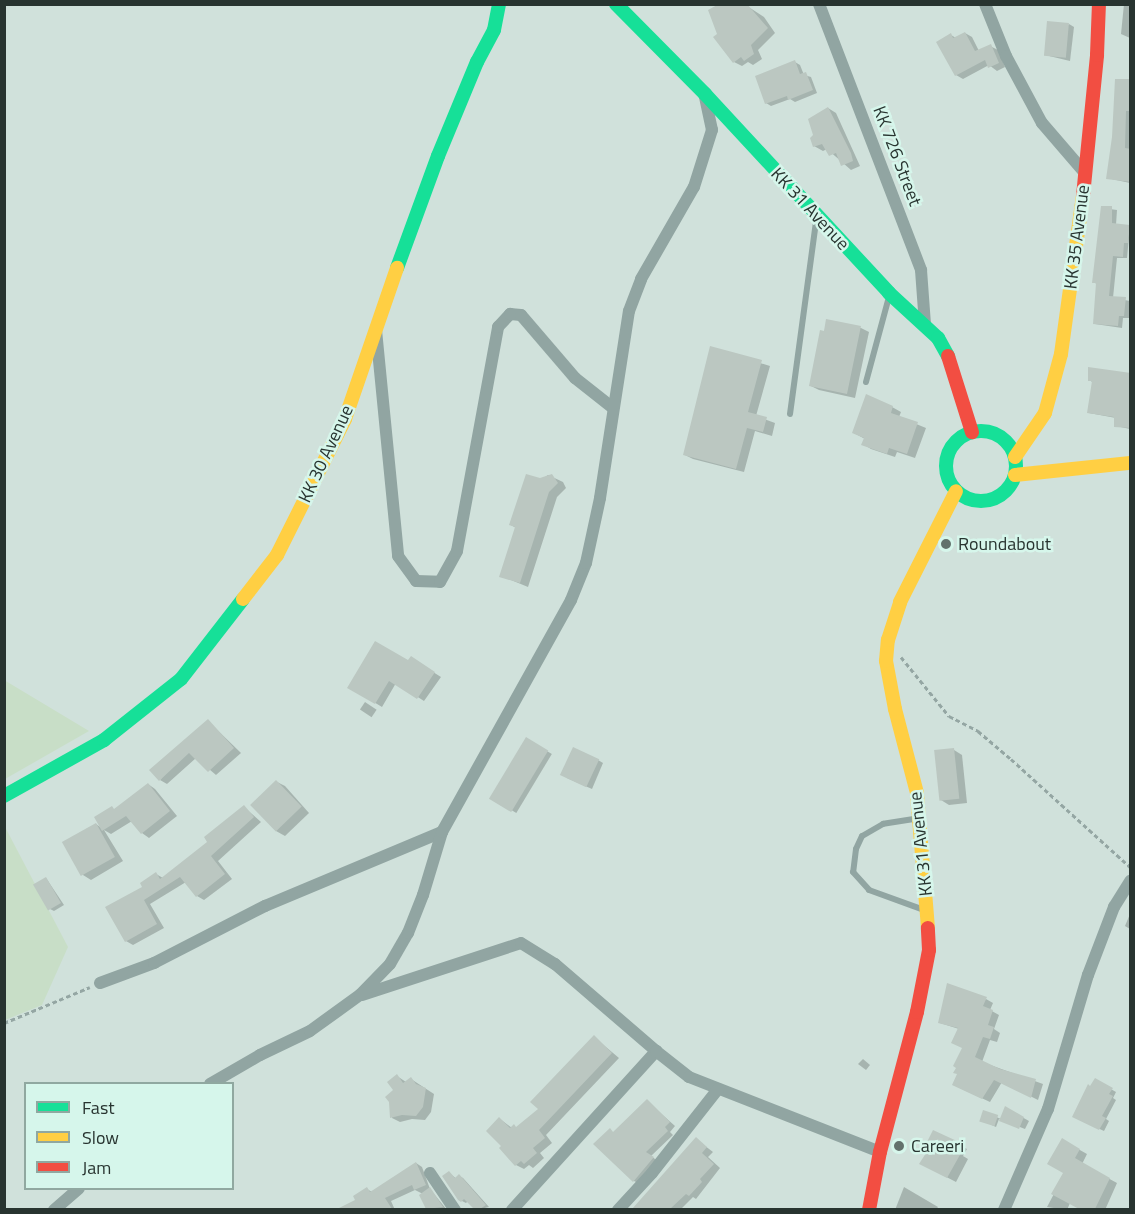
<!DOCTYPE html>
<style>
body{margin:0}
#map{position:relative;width:1135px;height:1214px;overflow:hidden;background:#d0e1db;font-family:"Titillium Web",sans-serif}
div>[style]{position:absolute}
.green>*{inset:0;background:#c8dec7}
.shadow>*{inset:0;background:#0003;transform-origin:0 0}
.building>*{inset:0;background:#bbc7c1;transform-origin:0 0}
.path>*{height:3px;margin-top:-1.5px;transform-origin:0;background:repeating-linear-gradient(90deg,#94a6a3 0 4.5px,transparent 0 7.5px)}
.lane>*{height:6px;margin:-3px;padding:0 3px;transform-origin:3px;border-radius:3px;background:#91a5a2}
.street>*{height:12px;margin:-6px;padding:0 6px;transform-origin:6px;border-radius:6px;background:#91a5a2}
.fast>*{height:14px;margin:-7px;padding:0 7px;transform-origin:7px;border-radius:7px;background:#16e098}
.fast>.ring{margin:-7px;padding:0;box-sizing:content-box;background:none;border:14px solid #16e098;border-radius:50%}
.slow>*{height:14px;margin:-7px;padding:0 7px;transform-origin:7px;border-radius:7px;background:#ffcf43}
.jam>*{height:14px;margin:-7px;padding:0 7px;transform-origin:7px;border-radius:7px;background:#f24e42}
.dots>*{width:16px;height:16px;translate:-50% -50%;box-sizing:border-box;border:3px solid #d6f6eb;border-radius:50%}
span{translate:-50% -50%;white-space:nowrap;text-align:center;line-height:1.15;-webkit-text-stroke:5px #d6f6eb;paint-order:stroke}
.street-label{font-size:18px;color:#283430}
.poi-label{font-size:18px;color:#283430}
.left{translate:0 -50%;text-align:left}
.frame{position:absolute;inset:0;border:6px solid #283430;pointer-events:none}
.legend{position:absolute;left:24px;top:1082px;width:210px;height:108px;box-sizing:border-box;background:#d6f6eb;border:2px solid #90a8a0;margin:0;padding:8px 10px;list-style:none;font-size:18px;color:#283430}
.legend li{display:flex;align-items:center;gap:12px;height:30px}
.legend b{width:30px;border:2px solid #90a8a0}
</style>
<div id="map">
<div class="green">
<div style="clip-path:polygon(4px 680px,89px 731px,5px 779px,4px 779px)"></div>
<div style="clip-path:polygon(4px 825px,68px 947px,42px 1005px,5px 1020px)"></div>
</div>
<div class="shadow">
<div style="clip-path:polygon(744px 4px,764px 17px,775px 33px,758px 50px,762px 59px,753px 65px,748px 62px,742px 66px,734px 62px)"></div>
<div style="clip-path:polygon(1124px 4px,1130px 4px,1130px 38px,1121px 34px)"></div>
<div style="clip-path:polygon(1069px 24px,1074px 27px,1070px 61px,1045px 55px)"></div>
<div style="clip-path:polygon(965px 33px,972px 37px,979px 51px,990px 46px,998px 50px,1005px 67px,997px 71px,989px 65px,963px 79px,956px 75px,951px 35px,956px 38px)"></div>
<div style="clip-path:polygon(795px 62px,800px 65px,804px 75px,811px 77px,817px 93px,795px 102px,790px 99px,771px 106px,766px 103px)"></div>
<div style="clip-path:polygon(1130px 81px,1130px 183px,1107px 178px)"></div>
<div style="clip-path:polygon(828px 108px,836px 113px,860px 166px,851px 170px,827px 149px,823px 151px,814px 146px,815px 136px)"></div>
<div style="clip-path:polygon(1102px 208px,1117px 210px,1116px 225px,1130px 227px,1127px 258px,1117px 258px,1113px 298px,1130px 301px,1129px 318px,1123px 318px,1122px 328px,1095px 324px,1097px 284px,1093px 282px)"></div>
<div style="clip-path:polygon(827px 321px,861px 328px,869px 332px,855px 398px,819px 390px,811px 386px)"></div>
<div style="clip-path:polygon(711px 348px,770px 366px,756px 416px,775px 423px,772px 436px,755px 431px,744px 472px,693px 459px,685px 455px)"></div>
<div style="clip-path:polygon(1130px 375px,1130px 429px,1116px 426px,1116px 418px,1089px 413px,1094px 383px,1089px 380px)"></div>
<div style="clip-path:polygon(892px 407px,901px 412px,899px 417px,926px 428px,915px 458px,897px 452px,895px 457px,871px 449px,863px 444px,865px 439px,854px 433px)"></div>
<div style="clip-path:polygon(548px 475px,563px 482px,566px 488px,557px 497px,528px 587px,501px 576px,516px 528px,511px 525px,541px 480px)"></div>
<div style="clip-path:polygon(409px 662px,417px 662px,441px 677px,424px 701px,396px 683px,382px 707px,349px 687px)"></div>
<div style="left:365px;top:702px;width:14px;height:9px;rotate:34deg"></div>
<div style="clip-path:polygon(208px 721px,241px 753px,216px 775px,196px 758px,167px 784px,160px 780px)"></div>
<div style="left:527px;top:739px;width:29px;height:69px;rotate:31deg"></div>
<div style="clip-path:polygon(954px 750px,962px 755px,967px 803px,949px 805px,941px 800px)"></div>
<div style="clip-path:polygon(598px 760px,603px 763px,592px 789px,567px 778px)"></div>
<div style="clip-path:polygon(277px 782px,285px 786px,309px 813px,285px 836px,276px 831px,253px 806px)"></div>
<div style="clip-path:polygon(148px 784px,155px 789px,177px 816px,149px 838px,142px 833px,132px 821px,111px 834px,104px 830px,123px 861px,91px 880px,83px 875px,96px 824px,103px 829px,115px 810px)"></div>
<div style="clip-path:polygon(244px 807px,261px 822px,218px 861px,232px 879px,204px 900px,197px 896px,186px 882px,150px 904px,164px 928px,133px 945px,126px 941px,144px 887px,156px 874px,163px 878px,209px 842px)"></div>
<div style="clip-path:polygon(46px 878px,64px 905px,54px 911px,50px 909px)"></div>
<div style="clip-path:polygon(1130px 914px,1130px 929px,1125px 926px)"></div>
<div style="clip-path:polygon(986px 999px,993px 1003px,990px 1010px,999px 1015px,994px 1029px,1000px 1033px,997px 1042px,990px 1040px,982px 1062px,1043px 1084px,1038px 1100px,1002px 1082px,990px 1102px,960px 1088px,958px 1074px,963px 1048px,959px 1029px,940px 1023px)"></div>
<div style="clip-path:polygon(594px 1037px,619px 1058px,546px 1135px,552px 1143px,540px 1153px,544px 1158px,533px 1168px,529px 1165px,524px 1169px,516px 1165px,500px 1119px,512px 1128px,517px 1128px,540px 1109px)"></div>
<div style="clip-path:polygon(863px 1059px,870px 1065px,866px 1070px,858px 1064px)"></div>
<div style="clip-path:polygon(397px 1076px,406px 1082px,411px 1079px,434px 1094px,431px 1112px,425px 1120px,412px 1119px,400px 1122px,392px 1118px)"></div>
<div style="clip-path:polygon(1095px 1080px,1116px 1092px,1113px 1098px,1116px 1100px,1106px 1119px,1109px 1121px,1104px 1131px,1078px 1119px)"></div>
<div style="clip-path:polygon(647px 1101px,675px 1126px,670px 1132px,673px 1135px,651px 1156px,659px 1162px,640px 1184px,634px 1181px,614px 1133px)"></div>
<div style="clip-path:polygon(1006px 1108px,1029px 1121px,1025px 1129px,999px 1119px,996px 1127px,981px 1120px,984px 1112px,1001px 1119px)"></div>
<div style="clip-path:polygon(934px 1132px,967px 1149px,963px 1156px,968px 1159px,956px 1182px,929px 1168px)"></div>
<div style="clip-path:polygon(696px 1139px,713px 1152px,708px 1157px,720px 1168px,696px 1199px,693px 1197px,680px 1210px,634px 1210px)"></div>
<div style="clip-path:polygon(1062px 1140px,1087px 1154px,1082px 1164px,1117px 1183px,1105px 1210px,1082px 1210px,1070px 1203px,1067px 1210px,1047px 1207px,1065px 1173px)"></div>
<div style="clip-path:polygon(416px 1163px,422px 1167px,430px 1189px,447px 1210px,427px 1210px,421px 1196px,423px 1194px,415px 1190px,391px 1201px,395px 1210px,347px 1210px,367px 1189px,372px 1192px)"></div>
<div style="clip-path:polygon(449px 1173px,457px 1179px,459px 1176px,463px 1178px,489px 1207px,476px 1210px,468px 1201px,466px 1203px,462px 1201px)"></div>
<div style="clip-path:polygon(904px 1187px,938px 1207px,936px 1210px,895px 1210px)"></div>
</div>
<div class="building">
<div style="clip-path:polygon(719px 4px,747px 4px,768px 28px,751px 45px,754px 54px,744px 61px,741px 57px,733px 63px,713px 37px,717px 34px,708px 10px)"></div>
<div style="left:1047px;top:21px;width:22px;height:35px;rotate:5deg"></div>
<div style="clip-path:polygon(965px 32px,975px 51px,991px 44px,999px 63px,988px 68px,985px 60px,955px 76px,936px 42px,951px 33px,953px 38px)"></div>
<div style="clip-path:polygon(795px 60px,800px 74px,806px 72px,813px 90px,788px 100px,787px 96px,765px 104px,755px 76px)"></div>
<div style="clip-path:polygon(1115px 79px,1131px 79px,1131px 111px,1126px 111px,1125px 148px,1131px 149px,1131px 182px,1106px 179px,1112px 137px)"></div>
<div style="clip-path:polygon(828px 107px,851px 153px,853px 161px,841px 166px,836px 153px,829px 156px,822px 144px,813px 147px,810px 138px,813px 135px,808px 119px)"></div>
<div style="clip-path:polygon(1101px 206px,1112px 206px,1112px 223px,1130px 225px,1128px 243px,1124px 243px,1123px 257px,1113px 256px,1109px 296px,1126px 297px,1124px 316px,1119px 316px,1118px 326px,1093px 324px,1096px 283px,1092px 283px)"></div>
<div style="clip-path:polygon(826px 319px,861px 326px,847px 394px,809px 386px,820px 330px,824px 331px)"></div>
<div style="clip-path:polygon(710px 346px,762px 360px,748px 412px,767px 417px,763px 432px,747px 428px,736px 469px,683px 455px)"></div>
<div style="clip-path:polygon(1088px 367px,1131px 373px,1131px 428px,1114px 427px,1114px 417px,1087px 413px,1092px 381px,1088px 381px)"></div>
<div style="clip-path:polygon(866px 394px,893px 406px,891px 413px,918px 422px,907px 454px,889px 448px,887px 454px,861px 445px,864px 438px,852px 433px)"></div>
<div style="clip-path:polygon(526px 474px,540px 478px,552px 474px,558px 483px,549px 492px,520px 583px,499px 577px,515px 527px,509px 525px)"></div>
<div style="clip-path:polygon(375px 641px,408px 660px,411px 656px,435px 672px,417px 699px,389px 681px,375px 704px,347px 688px)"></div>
<div style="clip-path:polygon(208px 719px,234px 748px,208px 772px,189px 753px,159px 781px,149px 770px)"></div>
<div style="left:526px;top:737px;width:26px;height:72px;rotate:31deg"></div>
<div style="left:573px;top:747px;width:29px;height:31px;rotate:25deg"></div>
<div style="left:954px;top:748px;width:51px;height:20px;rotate:84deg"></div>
<div style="left:276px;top:780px;width:37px;height:36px;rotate:46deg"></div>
<div style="clip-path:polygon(148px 783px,170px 811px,141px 834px,126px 816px,102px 831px,94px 817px,112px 806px,114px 809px)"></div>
<div style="clip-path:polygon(244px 805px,254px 817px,211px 856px,225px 874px,196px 897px,180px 877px,144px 900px,157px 924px,125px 942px,105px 907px,142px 887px,140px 883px,156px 872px,160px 879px,207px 842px,204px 837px)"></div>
<div style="left:96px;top:823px;width:39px;height:39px;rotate:61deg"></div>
<div style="left:46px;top:877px;width:30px;height:15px;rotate:60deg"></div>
<div style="clip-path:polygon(947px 983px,987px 997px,983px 1006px,993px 1010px,988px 1025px,994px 1027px,990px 1039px,983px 1037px,975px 1057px,1000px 1069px,1036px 1079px,1031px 1098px,994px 1080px,982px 1099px,952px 1085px,957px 1074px,953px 1073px,956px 1068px,953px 1066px,962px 1048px,951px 1043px,958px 1028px,938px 1023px)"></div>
<div style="clip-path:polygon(594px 1035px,612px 1053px,539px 1130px,545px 1138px,533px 1148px,537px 1153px,524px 1164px,521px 1161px,515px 1166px,499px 1148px,501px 1146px,486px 1131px,499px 1117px,510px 1128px,514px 1124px,516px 1127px,538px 1109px,530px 1102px)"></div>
<div style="clip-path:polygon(397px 1074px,403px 1083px,411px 1077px,416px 1084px,426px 1088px,423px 1107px,416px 1116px,402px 1115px,390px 1118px,389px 1102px,385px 1097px,393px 1090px,387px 1082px)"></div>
<div style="clip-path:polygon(1095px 1078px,1113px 1088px,1109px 1094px,1113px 1096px,1102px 1116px,1106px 1118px,1099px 1130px,1072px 1117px,1088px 1084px,1090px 1086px)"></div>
<div style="clip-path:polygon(647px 1099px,670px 1122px,665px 1127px,668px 1131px,646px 1152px,654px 1157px,633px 1182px,593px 1144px,610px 1128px,613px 1132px)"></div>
<div style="clip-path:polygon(1005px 1106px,1024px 1117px,1019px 1129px,999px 1121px)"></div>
<div style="left:983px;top:1110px;width:16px;height:12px;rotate:18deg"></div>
<div style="clip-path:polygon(933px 1130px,959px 1142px,956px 1150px,961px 1153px,947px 1178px,919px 1164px,928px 1150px,924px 1148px)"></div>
<div style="clip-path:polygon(696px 1137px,707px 1147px,702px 1153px,714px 1164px,700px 1179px,702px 1182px,689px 1196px,686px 1194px,670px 1209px,632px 1209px)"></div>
<div style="clip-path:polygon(1062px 1138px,1080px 1149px,1075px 1158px,1110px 1178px,1095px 1209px,1079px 1209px,1051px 1194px,1063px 1173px,1047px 1164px)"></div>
<div style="clip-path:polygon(416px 1162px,426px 1185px,414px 1190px,412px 1185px,385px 1198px,392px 1209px,337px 1209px,355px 1200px,353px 1196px,367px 1187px,370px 1192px)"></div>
<div style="clip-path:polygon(449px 1171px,455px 1178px,459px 1174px,486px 1205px,480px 1209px,474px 1209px,464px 1199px,461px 1202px,458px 1200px,442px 1176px)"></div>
<div style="clip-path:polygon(430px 1187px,443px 1207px,426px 1209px,419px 1195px)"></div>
</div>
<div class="path">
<div style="left:901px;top:657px;width:76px;rotate:50.9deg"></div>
<div style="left:949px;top:716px;width:33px;rotate:27deg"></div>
<div style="left:978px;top:731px;width:43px;rotate:40.3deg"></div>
<div style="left:1011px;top:759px;width:161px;rotate:42.2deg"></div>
<div style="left:4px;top:1023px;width:93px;rotate:-22.7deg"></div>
</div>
<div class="lane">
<div style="left:866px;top:382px;width:88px;rotate:-74.9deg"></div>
<div style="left:790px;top:414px;width:194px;rotate:-82.3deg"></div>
<div style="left:920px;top:818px;width:37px;rotate:171deg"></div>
<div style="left:883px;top:824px;width:24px;rotate:150deg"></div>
<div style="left:862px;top:836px;width:14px;rotate:115deg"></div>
<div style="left:856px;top:849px;width:23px;rotate:97deg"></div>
<div style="left:853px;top:872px;width:24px;rotate:48deg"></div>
<div style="left:869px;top:890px;width:59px;rotate:20deg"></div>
</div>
<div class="street">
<div style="left:819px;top:4px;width:285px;rotate:69deg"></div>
<div style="left:921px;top:270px;width:54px;rotate:85.8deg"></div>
<div style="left:985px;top:4px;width:56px;rotate:68deg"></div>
<div style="left:1006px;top:56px;width:76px;rotate:61.8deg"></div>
<div style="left:1042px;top:123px;width:66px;rotate:49.3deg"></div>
<div style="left:376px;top:330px;width:227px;rotate:84.4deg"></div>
<div style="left:398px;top:556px;width:31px;rotate:54deg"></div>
<div style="left:416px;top:581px;width:24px;rotate:2deg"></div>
<div style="left:440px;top:582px;width:35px;rotate:-61deg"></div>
<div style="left:457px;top:551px;width:228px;rotate:-79.6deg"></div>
<div style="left:498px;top:327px;width:18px;rotate:-47deg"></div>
<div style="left:510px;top:314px;width:11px;rotate:5deg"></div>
<div style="left:521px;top:315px;width:83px;rotate:49.4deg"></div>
<div style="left:575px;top:378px;width:48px;rotate:38.3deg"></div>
<div style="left:100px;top:983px;width:58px;rotate:-20.3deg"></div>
<div style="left:154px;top:963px;width:125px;rotate:-27.2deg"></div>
<div style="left:265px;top:906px;width:192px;rotate:-22.7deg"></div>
<div style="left:362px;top:995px;width:167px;rotate:-18.1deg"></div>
<div style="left:521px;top:943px;width:40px;rotate:32deg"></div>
<div style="left:555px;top:964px;width:133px;rotate:40.7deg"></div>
<div style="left:210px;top:1084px;width:58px;rotate:-30.1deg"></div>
<div style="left:260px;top:1055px;width:55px;rotate:-25.6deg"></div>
<div style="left:310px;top:1031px;width:62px;rotate:-35.8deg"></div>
<div style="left:360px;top:995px;width:43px;rotate:-45.9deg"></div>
<div style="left:390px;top:964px;width:36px;rotate:-60deg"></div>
<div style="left:408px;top:933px;width:41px;rotate:-68.5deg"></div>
<div style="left:423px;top:895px;width:66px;rotate:-73.2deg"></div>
<div style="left:442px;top:832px;width:265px;rotate:-60.9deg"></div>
<div style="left:571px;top:600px;width:40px;rotate:-68deg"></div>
<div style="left:586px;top:563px;width:66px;rotate:-77.8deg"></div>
<div style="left:600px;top:498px;width:189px;rotate:-81.2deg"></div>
<div style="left:629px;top:311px;width:34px;rotate:-69deg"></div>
<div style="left:641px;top:279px;width:106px;rotate:-60.1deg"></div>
<div style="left:694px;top:187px;width:60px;rotate:-72.5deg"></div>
<div style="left:712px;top:130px;width:35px;rotate:-102deg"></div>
<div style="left:430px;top:1173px;width:45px;rotate:56deg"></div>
<div style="left:54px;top:1210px;width:33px;rotate:-41deg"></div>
<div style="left:512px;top:1210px;width:215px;rotate:-47.8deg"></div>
<div style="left:656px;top:1051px;width:42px;rotate:38.2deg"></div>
<div style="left:689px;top:1077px;width:205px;rotate:21.4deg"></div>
<div style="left:618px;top:1210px;width:50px;rotate:-47.4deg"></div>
<div style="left:652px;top:1173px;width:107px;rotate:-51.8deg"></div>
<div style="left:1004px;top:1210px;width:110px;rotate:-66.5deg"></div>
<div style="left:1048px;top:1109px;width:140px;rotate:-73.4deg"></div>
<div style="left:1088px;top:975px;width:73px;rotate:-69.1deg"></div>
<div style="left:1114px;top:907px;width:31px;rotate:-58deg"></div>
</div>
<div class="fast">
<div style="left:616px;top:4px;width:127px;rotate:45.3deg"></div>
<div style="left:705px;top:94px;width:271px;rotate:47.2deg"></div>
<div style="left:889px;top:293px;width:67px;rotate:42.6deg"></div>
<div style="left:938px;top:338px;width:21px;rotate:61deg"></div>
<div style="left:397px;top:268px;width:119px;rotate:-69.9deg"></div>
<div style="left:438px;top:156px;width:102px;rotate:-67.5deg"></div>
<div style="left:477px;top:62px;width:36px;rotate:-62deg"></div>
<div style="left:494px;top:30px;width:26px;rotate:-79deg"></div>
<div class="ring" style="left:946px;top:431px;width:56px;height:56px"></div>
<div style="left:4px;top:796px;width:115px;rotate:-29.2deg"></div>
<div style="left:104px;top:740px;width:98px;rotate:-38.4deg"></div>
<div style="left:181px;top:679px;width:101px;rotate:-52.2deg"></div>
</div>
<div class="slow">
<div style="left:1015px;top:457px;width:53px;rotate:-55.7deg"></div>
<div style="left:1045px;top:413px;width:61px;rotate:-74.8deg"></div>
<div style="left:1061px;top:354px;width:160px;rotate:-82.1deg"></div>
<div style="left:1015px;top:475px;width:116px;rotate:-6deg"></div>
<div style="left:243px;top:599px;width:56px;rotate:-52.3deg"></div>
<div style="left:277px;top:555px;width:152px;rotate:-63.4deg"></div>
<div style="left:345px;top:419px;width:160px;rotate:-71deg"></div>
<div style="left:928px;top:928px;width:135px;rotate:-94.7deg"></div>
<div style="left:917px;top:793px;width:87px;rotate:-104.7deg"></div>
<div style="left:895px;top:709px;width:49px;rotate:-100.6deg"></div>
<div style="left:886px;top:661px;width:21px;rotate:-85deg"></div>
<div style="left:888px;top:640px;width:40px;rotate:-72deg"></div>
<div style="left:900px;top:602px;width:124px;rotate:-63.2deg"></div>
</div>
<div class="jam">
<div style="left:1083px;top:196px;width:142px;rotate:-84.3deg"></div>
<div style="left:1097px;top:55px;width:51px;rotate:-87.8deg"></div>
<div style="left:948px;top:356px;width:80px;rotate:72.5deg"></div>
<div style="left:869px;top:1210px;width:59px;rotate:-79.3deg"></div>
<div style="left:880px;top:1152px;width:145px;rotate:-75.2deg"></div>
<div style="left:917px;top:1012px;width:63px;rotate:-79deg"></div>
<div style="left:929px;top:950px;width:22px;rotate:-93deg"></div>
</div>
<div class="dots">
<div style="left:946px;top:544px;background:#63716c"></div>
<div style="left:899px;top:1146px;background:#63716c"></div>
</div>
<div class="street-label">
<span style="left:897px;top:156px;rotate:69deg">KK 726 Street</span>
<span style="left:810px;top:209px;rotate:47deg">KK 31 Avenue</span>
<span style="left:1077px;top:237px;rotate:-83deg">KK 35 Avenue</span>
<span style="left:326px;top:454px;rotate:-65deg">KK 30 Avenue</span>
<span style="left:921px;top:844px;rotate:-96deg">KK 31 Avenue</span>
</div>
<div class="poi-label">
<span class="left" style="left:958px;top:544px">Roundabout</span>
<span class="left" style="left:911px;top:1146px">Careeri</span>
</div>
<div class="frame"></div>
<ul class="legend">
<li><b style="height:8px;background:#16e098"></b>Fast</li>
<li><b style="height:8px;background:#ffcf43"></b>Slow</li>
<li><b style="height:8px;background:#f24e42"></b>Jam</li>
</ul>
</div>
